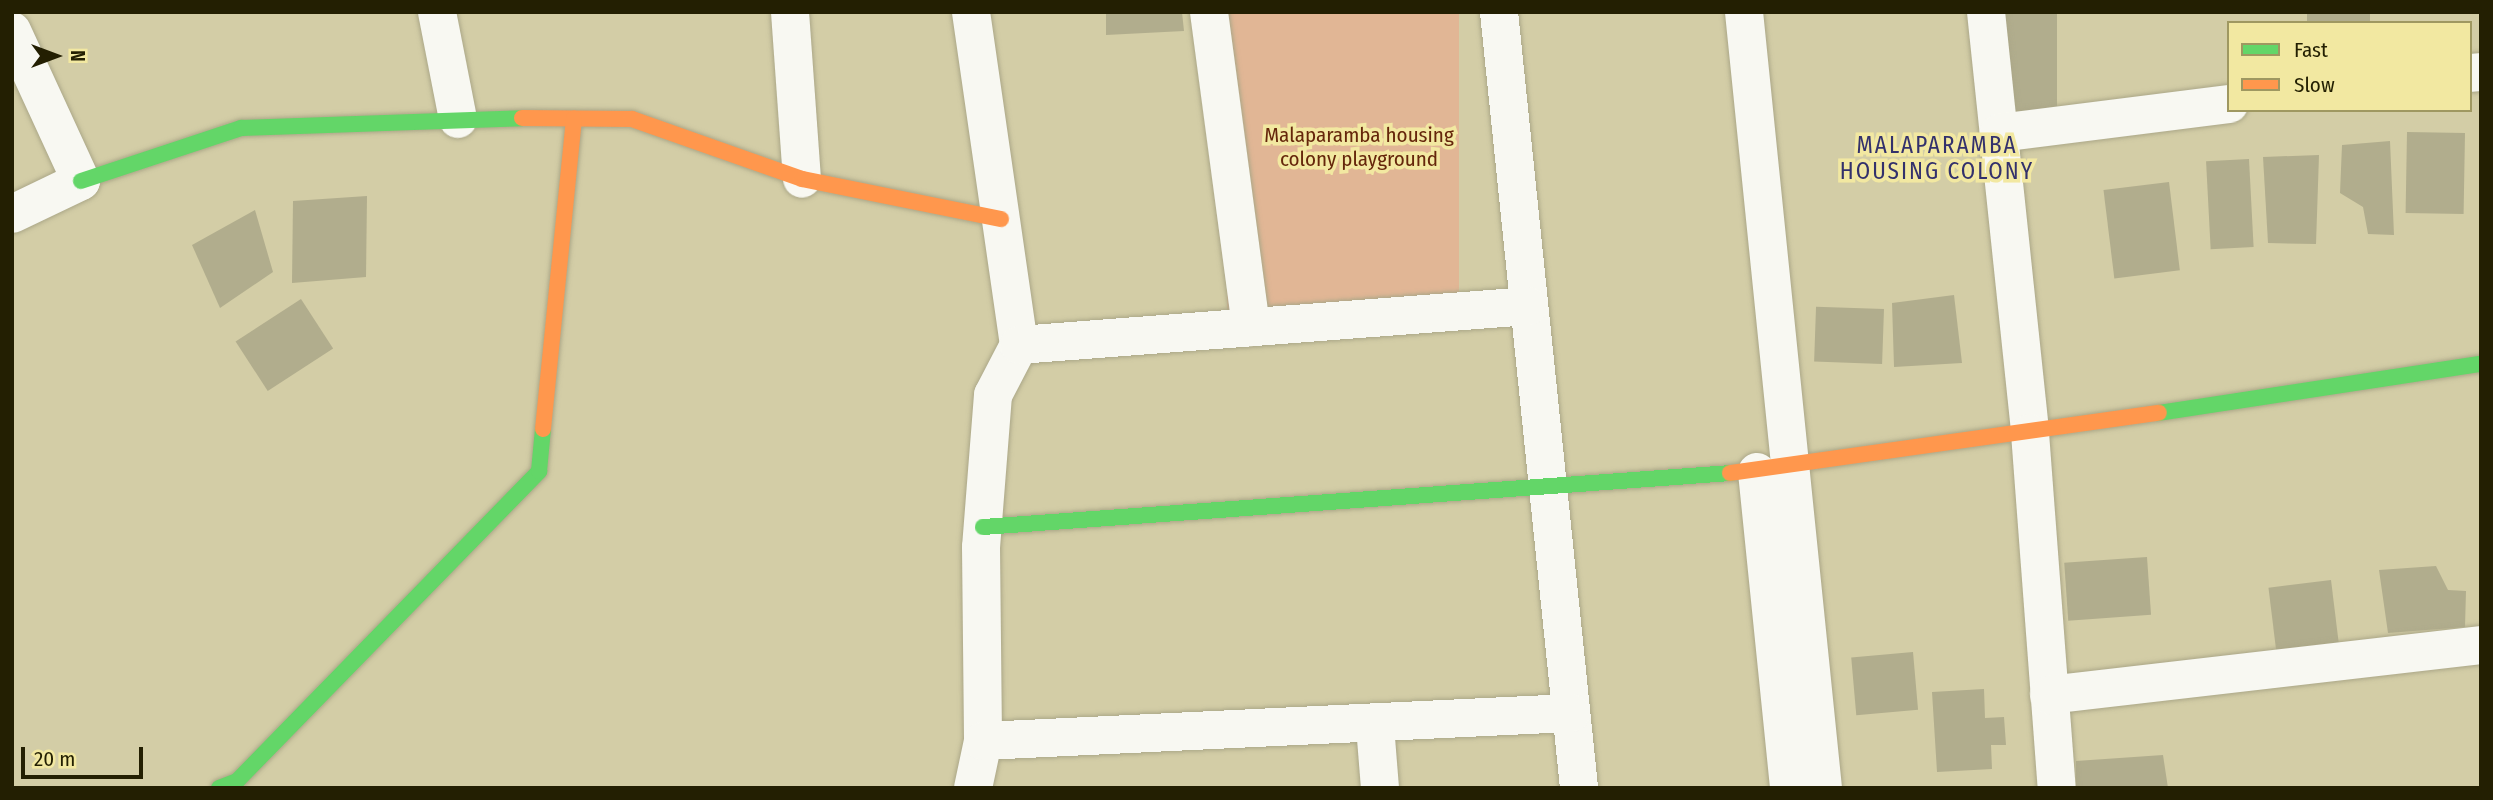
<!DOCTYPE html>
<style>
body{margin:0}
#map{position:relative;width:2493px;height:800px;overflow:hidden;background:#d3cda6;font-family:"Fira Sans Condensed",sans-serif}
div>[style]{position:absolute}
.green>*{inset:0;background:#e1b695;transform-origin:0 0}
.building>*{inset:0;background:#b1ad8d;transform-origin:0 0}
.roads{filter:drop-shadow(0 0 2px #aba788) drop-shadow(0 0 2px #aba788)}
.street>*{height:38px;margin:-19px;padding:0 19px;transform-origin:19px;border-radius:19px;background:#f8f8f2}
.fast>*{height:16px;margin:-8px;padding:0 8px;transform-origin:8px;border-radius:8px;background:#63d668}
.slow>*{height:16px;margin:-8px;padding:0 8px;transform-origin:8px;border-radius:8px;background:#ff974d}
span{translate:-50% -50%;white-space:nowrap;text-align:center;line-height:1.15;-webkit-text-stroke:7px #f2e8a1;paint-order:stroke}
.park-label{font-size:21px;color:#65260b}
.neighbourhood-label{font-size:23px;color:#33316c;letter-spacing:2px}
.frame{position:absolute;inset:0;border:14px solid #231f02;pointer-events:none}
.legend{position:absolute;left:2227px;top:21px;width:245px;height:91px;box-sizing:border-box;background:#f2e8a1;border:2px solid #9f9861;margin:0;padding:9px 12px;list-style:none;font-size:21px;color:#231f02}
.legend li{display:flex;align-items:center;gap:14px;height:35px}
.legend b{width:35px;border:2px solid #9f9861}
.north{position:absolute;left:21px;top:21px;width:70px;height:70px;-webkit-text-stroke:5px #f2e8a1;paint-order:stroke;rotate:90deg;font-size:19px;font-weight:700;line-height:28px;text-align:center;color:#231f02}
.north::after{content:'';display:block;margin:auto;width:24px;height:32px;background:#231f02;clip-path:polygon(50% 0,100% 100%,50% 72%,0 100%)}
.scale{position:absolute;left:21px;top:747px;width:122px;height:32px;box-sizing:border-box;border:4px solid #231f02;border-top:0;padding-left:9px;font-size:21px;line-height:24px;white-space:nowrap;color:#231f02;-webkit-text-stroke:5px #f2e8a1;paint-order:stroke}
</style>
<div id="map">
<div class="green">
<div style="left:1227px;top:12px;width:232px;height:300px"></div>
</div>
<div class="building">
<div style="clip-path:polygon(1106px 12px,1182px 12px,1184px 31px,1106px 35px)"></div>
<div style="left:1998px;top:12px;width:59px;height:99px"></div>
<div style="left:2307px;top:12px;width:63px;height:11px"></div>
<div style="left:2465px;top:133px;width:81px;height:58px;rotate:91deg"></div>
<div style="clip-path:polygon(2390px 141px,2394px 235px,2368px 234px,2363px 207px,2340px 193px,2342px 145px)"></div>
<div style="clip-path:polygon(2319px 155px,2316px 244px,2268px 243px,2263px 157px)"></div>
<div style="left:2249px;top:159px;width:88px;height:43px;rotate:87deg"></div>
<div style="left:2169px;top:182px;width:89px;height:66px;rotate:83deg"></div>
<div style="clip-path:polygon(367px 196px,366px 277px,292px 283px,293px 201px)"></div>
<div style="clip-path:polygon(255px 210px,273px 272px,220px 308px,192px 245px)"></div>
<div style="clip-path:polygon(1954px 295px,1962px 363px,1894px 367px,1892px 303px)"></div>
<div style="left:301px;top:299px;width:59px;height:78px;rotate:57deg"></div>
<div style="left:1884px;top:309px;width:55px;height:68px;rotate:92deg"></div>
<div style="left:2147px;top:557px;width:58px;height:83px;rotate:86deg"></div>
<div style="clip-path:polygon(2436px 566px,2448px 590px,2466px 591px,2465px 627px,2388px 633px,2379px 570px)"></div>
<div style="left:2331px;top:580px;width:74px;height:63px;rotate:83deg"></div>
<div style="left:1913px;top:652px;width:58px;height:62px;rotate:85deg"></div>
<div style="clip-path:polygon(1984px 689px,1985px 718px,2004px 717px,2006px 745px,1991px 745px,1992px 769px,1937px 772px,1932px 692px)"></div>
<div style="clip-path:polygon(2163px 755px,2168px 788px,2076px 788px,2076px 761px)"></div>
</div>
<div class="roads">
<div class="street">
<div style="left:437px;top:12px;width:109px;rotate:78.9deg"></div>
<div style="left:790px;top:12px;width:167px;rotate:85.9deg"></div>
<div style="left:971px;top:12px;width:336px;rotate:81.8deg"></div>
<div style="left:1019px;top:345px;width:56px;rotate:117.5deg"></div>
<div style="left:993px;top:395px;width:152px;rotate:94.5deg"></div>
<div style="left:981px;top:547px;width:194px;rotate:89.4deg"></div>
<div style="left:983px;top:741px;width:48px;rotate:102deg"></div>
<div style="left:1209px;top:12px;width:318px;rotate:82.4deg"></div>
<div style="left:1499px;top:12px;width:780px;rotate:84.11deg"></div>
<div style="left:1744px;top:12px;width:780px;rotate:84.19deg"></div>
<div style="left:1986px;top:12px;width:423px;rotate:84deg"></div>
<div style="left:2030px;top:433px;width:356px;rotate:85.7deg"></div>
<div style="left:12px;top:31px;width:165px;rotate:65.3deg"></div>
<div style="left:81px;top:181px;width:76px;rotate:154.4deg"></div>
<div style="left:2470px;top:73px;width:11px;rotate:-5deg"></div>
<div style="left:1999px;top:133px;width:232px;rotate:-7.2deg"></div>
<div style="left:1019px;top:345px;width:511px;rotate:-4.37deg"></div>
<div style="left:1757px;top:472px;width:318px;rotate:84.2deg"></div>
<div style="left:2049px;top:695px;width:435px;rotate:-6.6deg"></div>
<div style="left:1375px;top:726px;width:62px;rotate:85.4deg"></div>
<div style="left:983px;top:741px;width:589px;rotate:-2.73deg"></div>
</div>
<div class="fast">
<div style="left:81px;top:181px;width:169px;rotate:-18.3deg"></div>
<div style="left:241px;top:128px;width:281px;rotate:-2deg"></div>
<div style="left:2159px;top:413px;width:326px;rotate:-8.7deg"></div>
<div style="left:983px;top:527px;width:749px;rotate:-4.13deg"></div>
<div style="left:219px;top:788px;width:19px;rotate:-21deg"></div>
<div style="left:237px;top:781px;width:433px;rotate:-45.7deg"></div>
<div style="left:539px;top:471px;width:42px;rotate:-84.6deg"></div>
</div>
<div class="slow">
<div style="left:522px;top:118px;width:110px;rotate:0.5deg"></div>
<div style="left:632px;top:119px;width:180px;rotate:19.4deg"></div>
<div style="left:802px;top:179px;width:203px;rotate:11.4deg"></div>
<div style="left:543px;top:429px;width:312px;rotate:-84.3deg"></div>
<div style="left:1730px;top:473px;width:433px;rotate:-8deg"></div>
</div>
</div>
<div class="park-label">
<span style="left:1359px;top:147px">Malaparamba housing<br>colony playground</span>
</div>
<div class="neighbourhood-label">
<span style="left:1937px;top:158px">MALAPARAMBA<br>HOUSING COLONY</span>
</div>
<div class="frame"></div>
<ul class="legend">
<li><b style="height:9px;background:#63d668"></b>Fast</li>
<li><b style="height:9px;background:#ff974d"></b>Slow</li>
</ul>
<div class="north">N</div>
<div class="scale">20 m</div>
</div>
